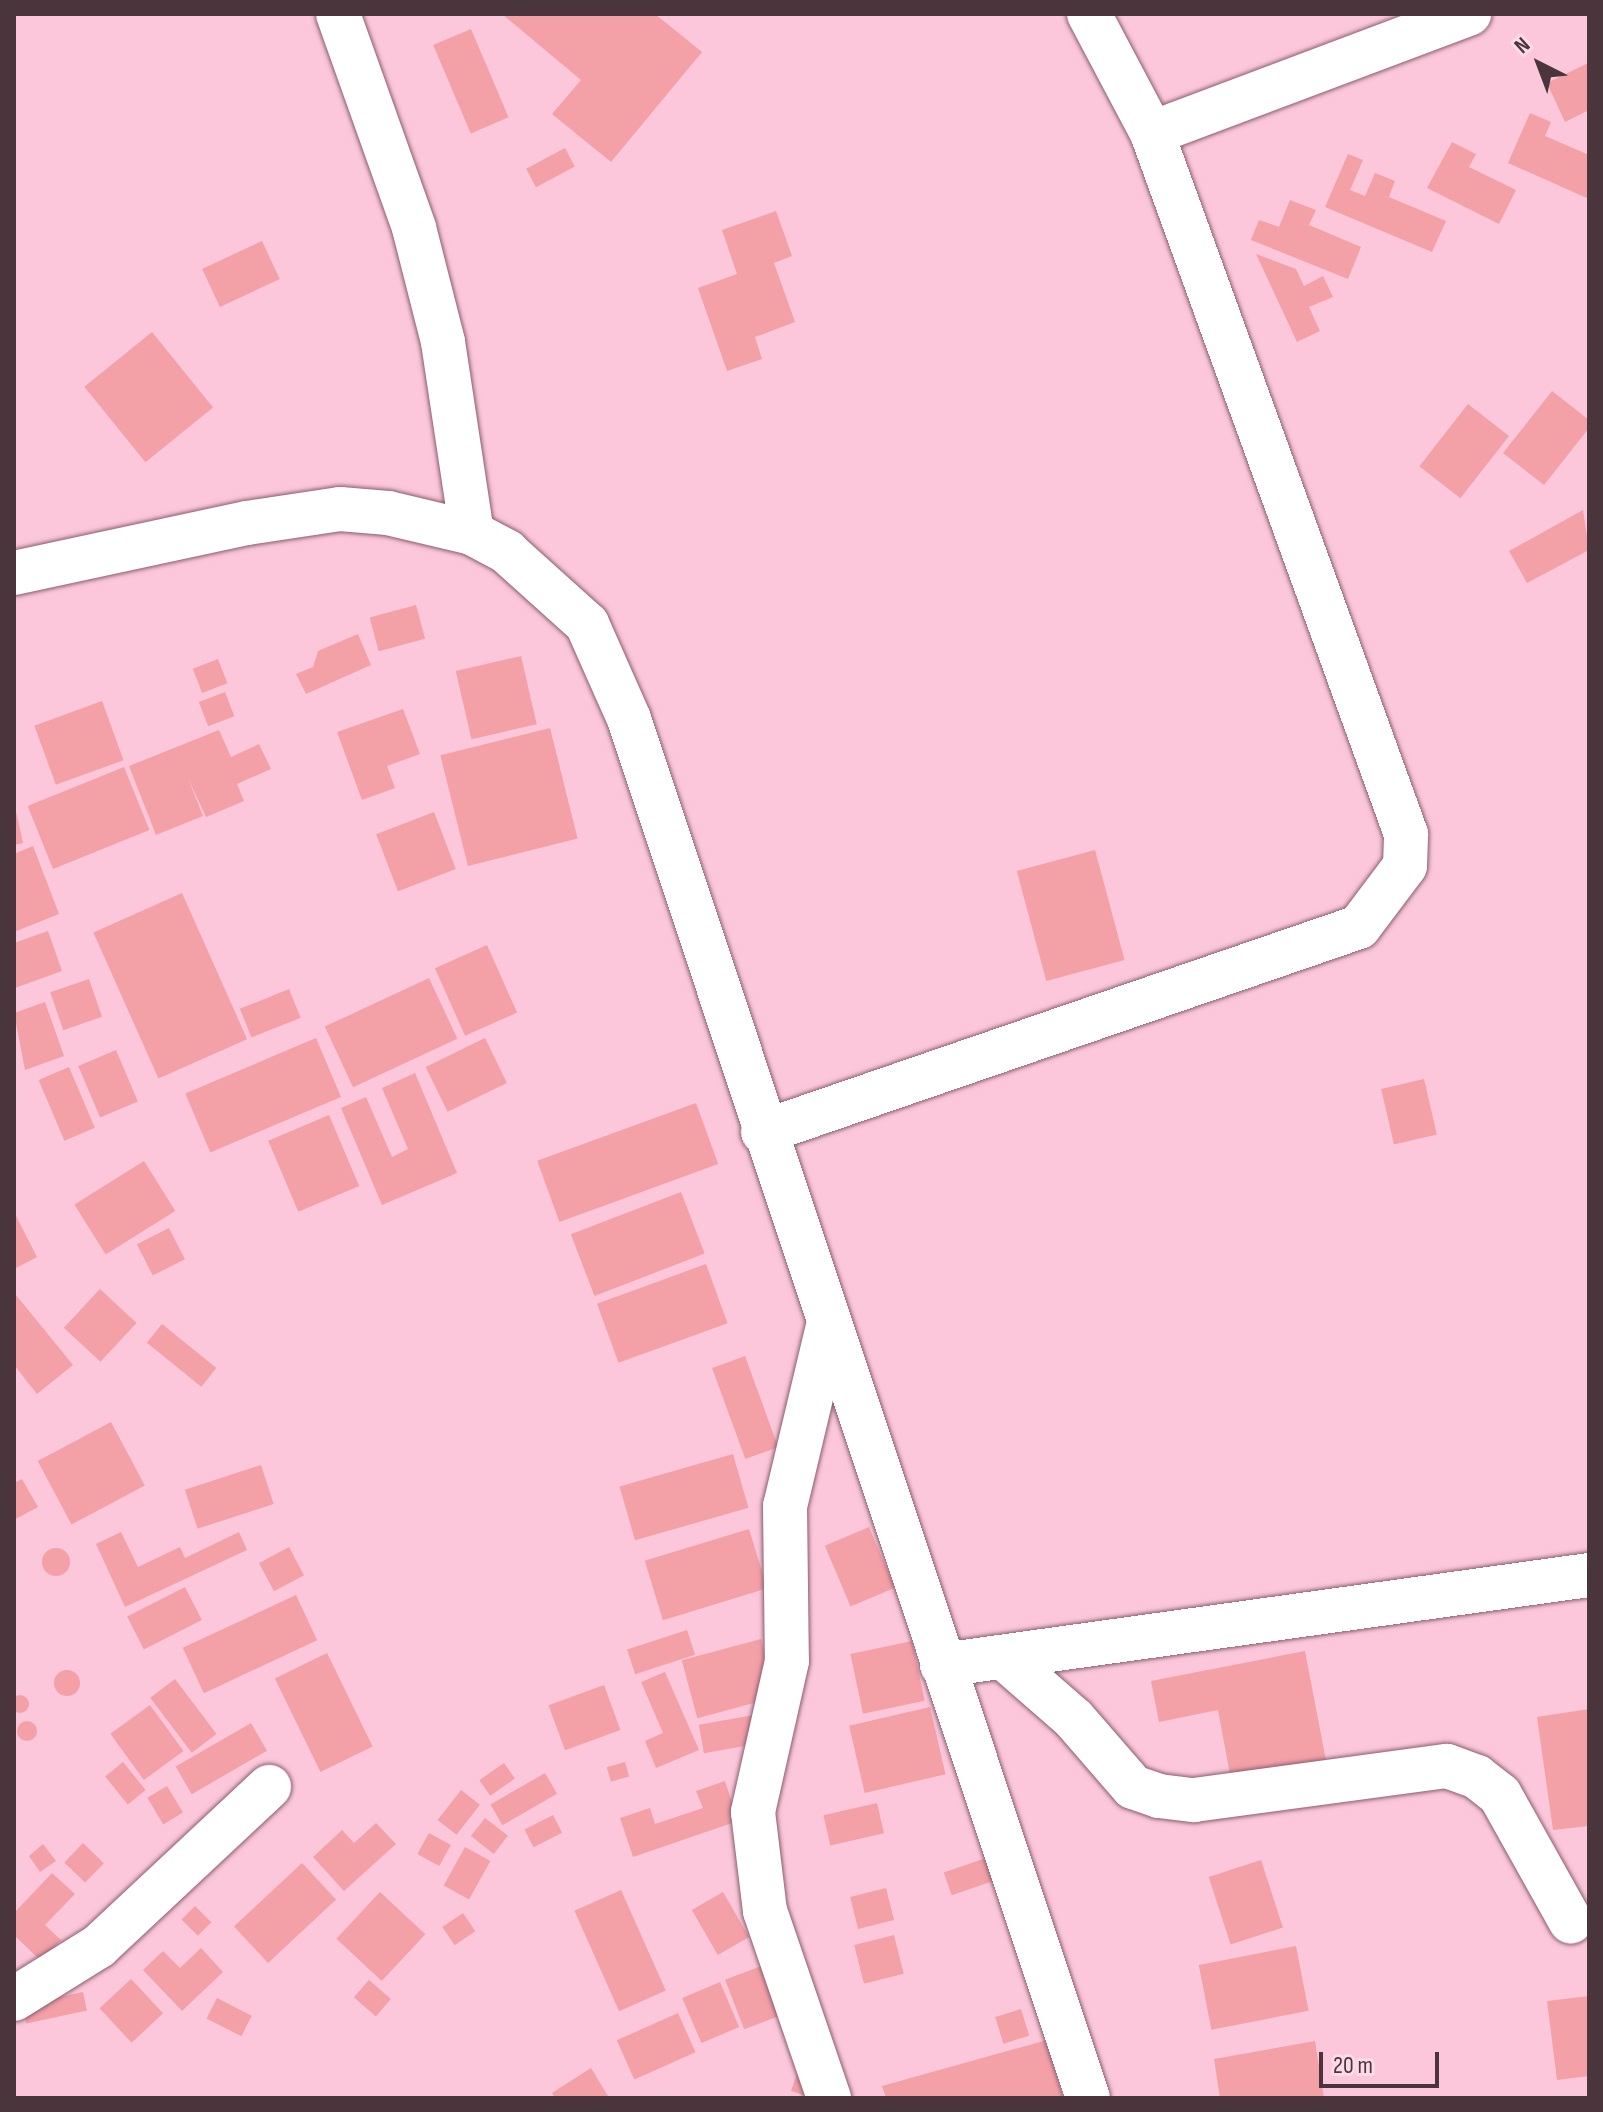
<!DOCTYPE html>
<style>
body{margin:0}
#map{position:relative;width:1603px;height:2112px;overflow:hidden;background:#fcc7db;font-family:"Sofia Sans Condensed",sans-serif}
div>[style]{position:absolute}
.building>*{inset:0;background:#f4a0a7;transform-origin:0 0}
.round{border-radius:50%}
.roads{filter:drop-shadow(0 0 2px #8b5d6f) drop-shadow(0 0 2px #8b5d6f)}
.minor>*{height:44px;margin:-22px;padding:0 22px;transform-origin:22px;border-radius:22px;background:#fff}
.tertiary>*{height:44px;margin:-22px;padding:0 22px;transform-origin:22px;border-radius:22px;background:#fff}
span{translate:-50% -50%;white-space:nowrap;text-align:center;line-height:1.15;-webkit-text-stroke:6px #fcdbe7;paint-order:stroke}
.frame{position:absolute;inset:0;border:16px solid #4a353d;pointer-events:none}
.north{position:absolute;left:1499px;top:24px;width:80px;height:80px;-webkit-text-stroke:6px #fcdbe7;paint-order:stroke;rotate:318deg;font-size:22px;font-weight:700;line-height:32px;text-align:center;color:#4a353d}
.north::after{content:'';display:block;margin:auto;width:28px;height:36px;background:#4a353d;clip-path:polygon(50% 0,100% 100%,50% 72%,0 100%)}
.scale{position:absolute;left:1319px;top:2052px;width:120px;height:36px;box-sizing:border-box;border:4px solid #4a353d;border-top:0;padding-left:10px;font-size:24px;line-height:28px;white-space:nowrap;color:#4a353d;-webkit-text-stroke:6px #fcdbe7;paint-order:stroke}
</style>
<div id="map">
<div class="building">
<div style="clip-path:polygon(502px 14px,655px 14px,702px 52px,611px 162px,552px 114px,581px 80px)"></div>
<div style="left:471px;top:29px;width:96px;height:41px;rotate:67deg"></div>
<div style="clip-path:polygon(1588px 63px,1589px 110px,1565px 122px,1547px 83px)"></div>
<div style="clip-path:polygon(1530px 113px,1551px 122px,1545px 136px,1589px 155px,1589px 199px,1508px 163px)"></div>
<div style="clip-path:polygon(1452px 142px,1476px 154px,1469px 167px,1516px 190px,1499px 224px,1427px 188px)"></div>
<div style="left:565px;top:148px;width:21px;height:44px;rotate:62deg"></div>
<div style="clip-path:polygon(1348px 154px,1363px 160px,1350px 190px,1365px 196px,1375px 173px,1395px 181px,1389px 197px,1446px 221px,1432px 252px,1325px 207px)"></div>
<div style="clip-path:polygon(1290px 200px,1316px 210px,1309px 225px,1361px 247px,1348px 279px,1251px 240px,1259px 220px,1279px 227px)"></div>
<div style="clip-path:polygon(776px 211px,792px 256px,774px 263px,795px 322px,755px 337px,762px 359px,727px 371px,698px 288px,737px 274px,722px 230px)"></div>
<div style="left:262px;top:241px;width:42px;height:66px;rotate:65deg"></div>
<div style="clip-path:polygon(1256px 254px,1296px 269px,1304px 286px,1323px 276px,1333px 297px,1309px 307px,1320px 331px,1297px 342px)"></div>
<div style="left:152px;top:332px;width:97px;height:87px;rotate:51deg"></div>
<div style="clip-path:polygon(1552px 391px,1589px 420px,1589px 428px,1544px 485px,1503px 453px)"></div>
<div style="left:1468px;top:404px;width:52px;height:79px;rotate:38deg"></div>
<div style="clip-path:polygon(1583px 510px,1589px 550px,1527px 583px,1509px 551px)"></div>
<div style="left:416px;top:605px;width:35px;height:48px;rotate:75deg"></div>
<div style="clip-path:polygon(358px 634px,371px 665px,306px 694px,296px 674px,313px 667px,318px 651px)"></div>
<div style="left:521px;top:656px;width:70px;height:67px;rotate:77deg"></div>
<div style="left:218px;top:659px;width:26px;height:27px;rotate:69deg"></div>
<div style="left:225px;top:692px;width:26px;height:28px;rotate:69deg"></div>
<div style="left:102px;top:701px;width:63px;height:72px;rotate:70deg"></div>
<div style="clip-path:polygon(403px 709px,420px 754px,387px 766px,395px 788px,362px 800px,337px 732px)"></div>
<div style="left:550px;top:728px;width:114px;height:113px;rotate:76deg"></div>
<div style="clip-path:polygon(219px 730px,231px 757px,259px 744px,271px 769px,237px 784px,244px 801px,206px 817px,188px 778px,203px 816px,156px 835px,129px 766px)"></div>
<div style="left:124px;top:767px;width:68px;height:104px;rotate:68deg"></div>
<div style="clip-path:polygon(15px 807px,23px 843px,14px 845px,14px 808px)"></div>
<div style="left:434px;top:812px;width:61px;height:62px;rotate:69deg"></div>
<div style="clip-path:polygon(33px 846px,59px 914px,14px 932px,14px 854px)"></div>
<div style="left:1095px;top:850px;width:114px;height:81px;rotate:75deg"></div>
<div style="left:182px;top:893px;width:160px;height:97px;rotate:66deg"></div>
<div style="clip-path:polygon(48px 931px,62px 971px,15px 988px,14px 943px)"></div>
<div style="left:487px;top:945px;width:74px;height:57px;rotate:66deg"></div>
<div style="left:429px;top:978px;width:67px;height:115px;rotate:65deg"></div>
<div style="left:89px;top:979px;width:40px;height:41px;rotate:71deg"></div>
<div style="left:289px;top:989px;width:31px;height:53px;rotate:68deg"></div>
<div style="clip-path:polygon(45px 1002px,64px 1056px,25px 1070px,14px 1013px)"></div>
<div style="left:316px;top:1038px;width:64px;height:142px;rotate:67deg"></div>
<div style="left:485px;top:1038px;width:50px;height:66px;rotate:64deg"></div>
<div style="left:116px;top:1050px;width:56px;height:41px;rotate:67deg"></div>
<div style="left:69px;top:1067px;width:66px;height:33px;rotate:67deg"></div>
<div style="clip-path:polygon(415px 1073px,457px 1173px,382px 1205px,341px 1108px,366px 1097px,392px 1157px,408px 1149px,382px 1088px)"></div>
<div style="left:1424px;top:1079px;width:57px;height:44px;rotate:77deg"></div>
<div style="left:696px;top:1103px;width:65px;height:169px;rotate:70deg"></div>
<div style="left:329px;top:1115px;width:77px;height:66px;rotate:67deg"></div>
<div style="left:144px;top:1161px;width:59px;height:82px;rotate:58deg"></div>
<div style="left:681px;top:1192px;width:66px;height:118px;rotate:69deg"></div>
<div style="clip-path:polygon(14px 1212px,37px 1257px,14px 1269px)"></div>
<div style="left:169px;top:1228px;width:35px;height:36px;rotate:63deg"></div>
<div style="left:706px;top:1264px;width:63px;height:116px;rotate:70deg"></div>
<div style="left:100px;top:1289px;width:50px;height:53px;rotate:43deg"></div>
<div style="clip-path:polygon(16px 1295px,73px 1365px,37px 1394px,14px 1365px)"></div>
<div style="left:162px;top:1324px;width:70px;height:24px;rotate:39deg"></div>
<div style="left:745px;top:1356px;width:97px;height:35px;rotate:70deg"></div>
<div style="left:111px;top:1422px;width:72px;height:83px;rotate:62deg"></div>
<div style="left:733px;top:1454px;width:56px;height:118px;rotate:74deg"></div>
<div style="left:261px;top:1465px;width:41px;height:80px;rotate:72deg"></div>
<div style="clip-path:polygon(22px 1479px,38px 1507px,14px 1520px,14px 1483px)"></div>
<div style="left:869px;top:1527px;width:66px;height:48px;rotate:67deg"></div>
<div style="left:749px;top:1529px;width:62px;height:109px;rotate:73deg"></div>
<div style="clip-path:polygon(121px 1532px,138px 1567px,180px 1547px,185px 1558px,239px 1532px,247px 1550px,125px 1607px,96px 1544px)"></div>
<div style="left:289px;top:1547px;width:32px;height:34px;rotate:62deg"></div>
<div class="round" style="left:42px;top:1548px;width:28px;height:28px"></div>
<div style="left:185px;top:1587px;width:37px;height:65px;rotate:63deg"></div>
<div style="left:296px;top:1595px;width:50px;height:125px;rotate:65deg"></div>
<div style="left:687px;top:1630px;width:26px;height:63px;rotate:72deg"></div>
<div style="left:761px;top:1639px;width:60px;height:82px;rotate:75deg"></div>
<div style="left:912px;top:1641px;width:61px;height:63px;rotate:78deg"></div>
<div style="clip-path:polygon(1305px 1651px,1327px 1766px,1232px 1785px,1218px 1710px,1159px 1722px,1151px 1681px)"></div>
<div style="left:327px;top:1653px;width:104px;height:58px;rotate:64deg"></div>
<div class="round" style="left:54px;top:1670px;width:26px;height:26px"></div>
<div style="clip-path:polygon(665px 1672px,699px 1750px,656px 1768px,645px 1741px,663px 1733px,641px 1682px)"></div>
<div style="left:175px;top:1679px;width:69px;height:31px;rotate:53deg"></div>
<div style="left:604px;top:1685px;width:48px;height:59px;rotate:70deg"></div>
<div class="round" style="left:11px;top:1695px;width:18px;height:18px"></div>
<div style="left:150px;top:1705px;width:57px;height:49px;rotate:54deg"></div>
<div style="left:930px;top:1707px;width:69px;height:83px;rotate:77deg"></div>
<div style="clip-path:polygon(1589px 1709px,1589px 1826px,1553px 1830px,1537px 1717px)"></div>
<div style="left:754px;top:1715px;width:29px;height:56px;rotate:80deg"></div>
<div class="round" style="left:17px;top:1721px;width:20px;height:20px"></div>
<div style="left:251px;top:1723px;width:32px;height:87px;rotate:60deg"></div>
<div style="left:123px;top:1762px;width:36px;height:23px;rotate:51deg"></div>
<div style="left:625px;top:1762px;width:15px;height:19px;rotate:74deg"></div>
<div style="left:504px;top:1763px;width:19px;height:30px;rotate:55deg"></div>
<div style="left:545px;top:1773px;width:24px;height:63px;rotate:60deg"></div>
<div style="clip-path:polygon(725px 1781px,738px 1821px,633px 1857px,620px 1818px,650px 1808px,655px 1824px,703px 1808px,696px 1791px)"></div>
<div style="left:167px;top:1786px;width:31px;height:23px;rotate:59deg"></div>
<div style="left:461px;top:1790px;width:24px;height:38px;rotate:38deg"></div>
<div style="left:877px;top:1803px;width:31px;height:55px;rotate:77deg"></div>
<div style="left:553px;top:1815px;width:20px;height:32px;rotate:63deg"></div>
<div style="left:485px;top:1818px;width:29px;height:23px;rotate:38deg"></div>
<div style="clip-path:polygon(376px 1823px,396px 1844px,344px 1891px,313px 1857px,342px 1830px,354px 1843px)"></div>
<div style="left:429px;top:1833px;width:25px;height:24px;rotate:29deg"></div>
<div style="left:83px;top:1843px;width:29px;height:27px;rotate:44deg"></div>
<div style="clip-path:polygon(43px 1844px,56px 1861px,40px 1872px,29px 1856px)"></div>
<div style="left:465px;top:1847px;width:29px;height:44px;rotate:29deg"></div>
<div style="left:992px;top:1856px;width:24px;height:51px;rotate:71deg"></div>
<div style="left:1261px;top:1860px;width:71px;height:55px;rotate:72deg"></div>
<div style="left:302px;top:1863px;width:50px;height:93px;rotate:47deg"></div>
<div style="clip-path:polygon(52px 1873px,75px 1894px,45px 1925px,61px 1940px,41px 1961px,14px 1935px,14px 1913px)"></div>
<div style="left:886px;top:1888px;width:33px;height:37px;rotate:76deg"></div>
<div style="left:621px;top:1890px;width:110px;height:51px;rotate:66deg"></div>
<div style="left:380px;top:1892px;width:62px;height:64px;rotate:43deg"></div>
<div style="left:723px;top:1892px;width:52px;height:36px;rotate:60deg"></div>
<div style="left:195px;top:1906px;width:23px;height:19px;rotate:45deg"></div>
<div style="left:463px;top:1913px;width:22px;height:25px;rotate:56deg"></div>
<div style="left:894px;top:1935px;width:40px;height:41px;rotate:76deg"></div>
<div style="left:1296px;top:1946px;width:66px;height:99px;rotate:79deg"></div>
<div style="clip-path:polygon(201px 1948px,223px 1972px,182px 2011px,143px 1970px,163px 1951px,180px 1968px)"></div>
<div style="left:769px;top:1963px;width:53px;height:47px;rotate:69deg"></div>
<div style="left:131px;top:1979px;width:47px;height:43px;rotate:47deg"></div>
<div style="left:369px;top:1980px;width:29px;height:23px;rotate:41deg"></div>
<div style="left:720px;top:1982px;width:49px;height:41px;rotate:67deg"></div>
<div style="left:83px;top:1992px;width:19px;height:62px;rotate:78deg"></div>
<div style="clip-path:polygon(1589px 1996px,1589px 2076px,1557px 2080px,1547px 2001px)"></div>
<div style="left:217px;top:1998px;width:39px;height:23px;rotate:27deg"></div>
<div style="left:1021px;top:2009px;width:28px;height:27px;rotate:73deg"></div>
<div style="left:678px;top:2013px;width:43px;height:67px;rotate:66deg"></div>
<div style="clip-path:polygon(1047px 2040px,1063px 2098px,886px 2098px,882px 2086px)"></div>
<div style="clip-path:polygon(1315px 2041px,1324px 2098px,1220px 2098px,1214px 2059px)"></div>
<div style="clip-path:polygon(591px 2068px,608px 2096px,555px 2098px,552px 2093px)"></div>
<div style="clip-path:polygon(799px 2068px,812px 2098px,791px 2091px)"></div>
</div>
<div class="roads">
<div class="minor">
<div style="left:338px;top:14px;width:227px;rotate:70.4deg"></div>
<div style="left:414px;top:228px;width:118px;rotate:75.7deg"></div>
<div style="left:443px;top:342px;width:193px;rotate:81.4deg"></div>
<div style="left:1152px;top:133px;width:339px;rotate:-20.6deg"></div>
<div style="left:763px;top:1132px;width:630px;rotate:-18.98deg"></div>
<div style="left:1359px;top:927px;width:76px;rotate:-53deg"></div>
<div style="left:1405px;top:866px;width:32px;rotate:-88deg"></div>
<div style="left:1406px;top:834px;width:746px;rotate:-109.92deg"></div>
<div style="left:1152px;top:133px;width:135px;rotate:-117.9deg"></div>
<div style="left:828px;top:1326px;width:185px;rotate:103.4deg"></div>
<div style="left:785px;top:1506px;width:155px;rotate:89.3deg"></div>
<div style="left:787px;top:1661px;width:155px;rotate:102.7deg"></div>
<div style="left:753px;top:1812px;width:100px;rotate:83.1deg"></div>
<div style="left:765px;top:1911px;width:198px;rotate:71.1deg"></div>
<div style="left:1003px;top:1657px;width:94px;rotate:41.1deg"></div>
<div style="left:1074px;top:1719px;width:90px;rotate:49.1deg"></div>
<div style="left:1133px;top:1787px;width:28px;rotate:19deg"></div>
<div style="left:1159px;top:1796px;width:35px;rotate:7deg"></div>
<div style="left:1194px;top:1800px;width:255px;rotate:-7.7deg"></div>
<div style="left:1447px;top:1766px;width:32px;rotate:20deg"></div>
<div style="left:1477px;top:1777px;width:29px;rotate:38deg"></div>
<div style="left:1500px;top:1795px;width:145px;rotate:60.8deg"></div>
<div style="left:942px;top:1665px;width:653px;rotate:-7.92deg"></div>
<div style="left:14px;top:1999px;width:100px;rotate:-31.9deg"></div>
<div style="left:99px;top:1946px;width:233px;rotate:-43.1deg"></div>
</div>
<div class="tertiary">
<div style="left:14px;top:573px;width:238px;rotate:-12.1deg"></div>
<div style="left:247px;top:523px;width:94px;rotate:-8.6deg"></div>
<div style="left:340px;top:509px;width:48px;rotate:4.8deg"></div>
<div style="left:388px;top:513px;width:86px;rotate:13.4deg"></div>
<div style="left:472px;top:533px;width:40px;rotate:28deg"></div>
<div style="left:507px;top:552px;width:108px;rotate:42deg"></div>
<div style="left:587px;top:624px;width:104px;rotate:66.1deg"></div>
<div style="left:629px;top:719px;width:1453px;rotate:71.59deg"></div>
</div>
</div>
<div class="frame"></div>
<div class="north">N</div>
<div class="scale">20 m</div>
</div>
